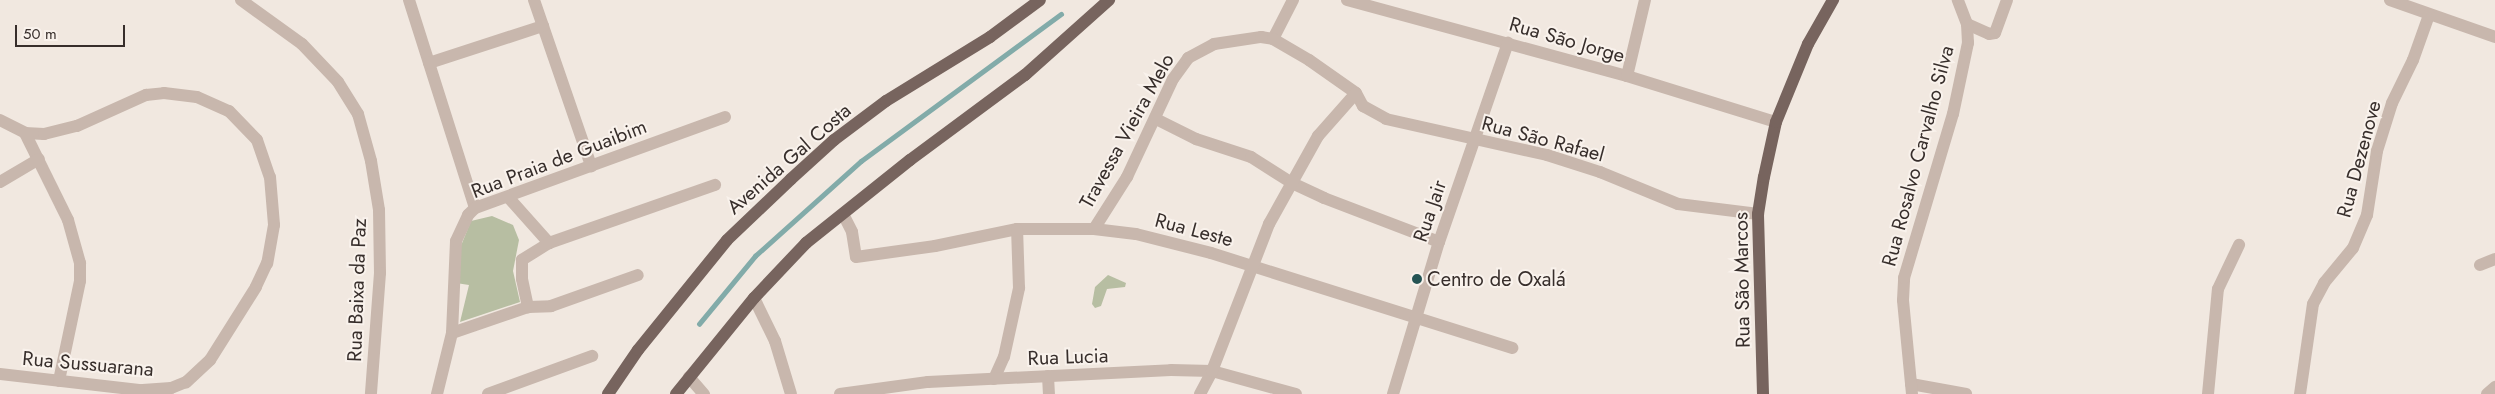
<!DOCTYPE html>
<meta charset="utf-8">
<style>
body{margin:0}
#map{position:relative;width:2495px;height:394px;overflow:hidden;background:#f1e8e0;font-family:Jost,sans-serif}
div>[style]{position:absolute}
.green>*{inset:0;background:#b7bea2}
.stream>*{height:4.5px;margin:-2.25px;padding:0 2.25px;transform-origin:2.25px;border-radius:2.25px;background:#82aba9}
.minor>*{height:12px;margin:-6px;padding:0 6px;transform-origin:6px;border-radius:6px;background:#c8b7ad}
.major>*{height:12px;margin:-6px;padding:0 6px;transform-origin:6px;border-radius:6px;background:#77645e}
.dots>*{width:14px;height:14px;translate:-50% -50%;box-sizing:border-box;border:2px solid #f9f2ec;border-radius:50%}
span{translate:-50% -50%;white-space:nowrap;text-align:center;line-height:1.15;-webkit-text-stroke:4px #f9f2ec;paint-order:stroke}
.street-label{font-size:20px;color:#372e2b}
.poi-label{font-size:20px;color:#372e2b}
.left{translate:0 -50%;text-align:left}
.scale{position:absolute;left:15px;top:25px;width:110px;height:22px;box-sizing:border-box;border:2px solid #372e2b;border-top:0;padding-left:6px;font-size:15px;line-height:18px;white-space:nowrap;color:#372e2b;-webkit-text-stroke:4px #f9f2ec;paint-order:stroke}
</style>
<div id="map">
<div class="green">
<div style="clip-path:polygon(492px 216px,513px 225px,519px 240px,513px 271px,520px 302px,460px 322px,469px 285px,456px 283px,458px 253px,471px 221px)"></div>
<div style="clip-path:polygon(1108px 275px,1126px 283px,1125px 287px,1107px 289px,1101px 306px,1095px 308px,1092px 304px,1095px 287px)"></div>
</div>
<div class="stream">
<div style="left:699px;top:324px;width:88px;rotate:-50.5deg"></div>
<div style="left:755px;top:256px;width:142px;rotate:-41.9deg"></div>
<div style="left:861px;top:161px;width:248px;rotate:-36.3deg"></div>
</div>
<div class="minor">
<div style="left:241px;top:0;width:75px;rotate:35.8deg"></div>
<div style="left:302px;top:44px;width:52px;rotate:46.5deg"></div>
<div style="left:338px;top:82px;width:38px;rotate:58deg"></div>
<div style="left:358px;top:114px;width:49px;rotate:74.5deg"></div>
<div style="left:371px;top:161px;width:50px;rotate:80.7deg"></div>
<div style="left:379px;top:210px;width:63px;rotate:89.1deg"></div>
<div style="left:380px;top:273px;width:121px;rotate:94.3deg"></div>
<div style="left:409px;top:0;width:218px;rotate:72.4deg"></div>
<div style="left:534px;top:0;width:176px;rotate:71deg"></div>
<div style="left:1347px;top:0;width:290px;rotate:15.2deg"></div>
<div style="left:1627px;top:76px;width:156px;rotate:17.2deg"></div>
<div style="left:2390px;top:0;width:111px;rotate:19.4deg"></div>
<div style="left:1967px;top:24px;width:24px;rotate:24deg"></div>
<div style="left:1989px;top:34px;width:6px;rotate:-9deg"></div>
<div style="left:1995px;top:33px;width:35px;rotate:-70deg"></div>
<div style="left:1273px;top:39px;width:44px;rotate:-62.9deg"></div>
<div style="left:429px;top:63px;width:120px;rotate:-18deg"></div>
<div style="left:1627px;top:76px;width:78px;rotate:-76.7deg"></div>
<div style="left:1156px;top:119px;width:45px;rotate:26.6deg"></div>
<div style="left:1196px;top:139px;width:58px;rotate:18.1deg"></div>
<div style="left:1251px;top:157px;width:49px;rotate:32.4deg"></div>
<div style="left:1292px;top:183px;width:35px;rotate:25deg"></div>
<div style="left:1324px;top:198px;width:123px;rotate:20.9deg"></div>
<div style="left:0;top:120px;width:28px;rotate:27deg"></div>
<div style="left:25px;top:133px;width:19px;rotate:3deg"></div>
<div style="left:44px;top:134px;width:34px;rotate:-14deg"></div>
<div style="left:77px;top:126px;width:76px;rotate:-24.2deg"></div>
<div style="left:146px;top:95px;width:18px;rotate:-6deg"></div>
<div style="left:164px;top:93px;width:33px;rotate:7deg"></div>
<div style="left:197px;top:97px;width:35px;rotate:24deg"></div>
<div style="left:229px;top:111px;width:40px;rotate:46deg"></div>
<div style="left:257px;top:140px;width:39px;rotate:71deg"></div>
<div style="left:270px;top:177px;width:48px;rotate:85.2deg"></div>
<div style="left:274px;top:225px;width:39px;rotate:100deg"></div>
<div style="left:267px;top:263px;width:26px;rotate:115deg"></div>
<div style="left:256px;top:287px;width:86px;rotate:122.2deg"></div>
<div style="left:210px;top:360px;width:33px;rotate:137deg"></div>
<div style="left:186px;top:382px;width:16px;rotate:158deg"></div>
<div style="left:171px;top:388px;width:32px;rotate:176deg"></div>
<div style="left:139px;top:390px;width:140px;rotate:-173.4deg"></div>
<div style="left:25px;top:133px;width:97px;rotate:63.7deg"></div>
<div style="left:68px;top:220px;width:45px;rotate:74.4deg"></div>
<div style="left:80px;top:263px;width:18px;rotate:90deg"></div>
<div style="left:80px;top:281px;width:102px;rotate:101.9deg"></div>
<div style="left:0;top:182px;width:45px;rotate:-30.5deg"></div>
<div style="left:508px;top:197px;width:62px;rotate:48.3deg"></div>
<div style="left:549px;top:243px;width:32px;rotate:148deg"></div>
<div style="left:522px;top:260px;width:19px;rotate:90deg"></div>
<div style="left:522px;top:279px;width:29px;rotate:78deg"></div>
<div style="left:843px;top:214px;width:20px;rotate:63deg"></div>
<div style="left:852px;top:232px;width:25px;rotate:81deg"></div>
<div style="left:856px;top:257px;width:80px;rotate:-7.9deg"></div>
<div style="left:935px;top:246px;width:84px;rotate:-11.7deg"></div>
<div style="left:1017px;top:229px;width:77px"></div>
<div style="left:1094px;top:229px;width:42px;rotate:6.8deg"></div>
<div style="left:1136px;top:234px;width:77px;rotate:14.2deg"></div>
<div style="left:1211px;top:253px;width:316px;rotate:17.5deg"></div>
<div style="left:1094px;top:229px;width:62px;rotate:-57.6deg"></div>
<div style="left:1127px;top:177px;width:108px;rotate:-64.9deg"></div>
<div style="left:1173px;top:79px;width:26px;rotate:-54deg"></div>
<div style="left:1188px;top:58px;width:30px;rotate:-28deg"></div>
<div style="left:1214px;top:44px;width:48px;rotate:-8.5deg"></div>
<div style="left:1261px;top:37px;width:12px;rotate:9deg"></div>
<div style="left:1273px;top:39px;width:42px;rotate:30.3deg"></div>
<div style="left:1309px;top:60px;width:57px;rotate:35.1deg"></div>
<div style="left:1356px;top:93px;width:15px;rotate:62deg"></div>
<div style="left:1363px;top:106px;width:26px;rotate:29deg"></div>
<div style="left:1386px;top:119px;width:165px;rotate:12.6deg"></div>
<div style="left:1547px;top:155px;width:56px;rotate:17.8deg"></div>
<div style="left:1600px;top:172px;width:84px;rotate:22.3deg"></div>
<div style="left:1678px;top:204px;width:81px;rotate:7.1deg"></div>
<div style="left:549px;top:243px;width:176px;rotate:-19.3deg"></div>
<div style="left:2480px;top:265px;width:16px;rotate:-22deg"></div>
<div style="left:754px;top:298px;width:48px;rotate:64deg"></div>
<div style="left:775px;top:341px;width:55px;rotate:73.2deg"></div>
<div style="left:452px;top:333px;width:80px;rotate:-18.9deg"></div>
<div style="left:528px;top:307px;width:23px;rotate:-2deg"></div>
<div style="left:551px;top:306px;width:92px;rotate:-19.6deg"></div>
<div style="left:1048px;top:376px;width:18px;rotate:87deg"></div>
<div style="left:689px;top:377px;width:23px;rotate:49deg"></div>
<div style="left:994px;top:379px;width:24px;rotate:-66deg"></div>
<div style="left:1004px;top:357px;width:71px;rotate:-77.7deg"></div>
<div style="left:1019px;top:288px;width:59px;rotate:-91.9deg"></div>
<div style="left:1911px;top:384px;width:56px;rotate:10.3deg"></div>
<div style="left:437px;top:394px;width:63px;rotate:-76.2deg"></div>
<div style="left:452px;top:333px;width:92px;rotate:-87.5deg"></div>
<div style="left:456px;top:241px;width:29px;rotate:-65deg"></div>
<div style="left:468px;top:215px;width:10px;rotate:-45deg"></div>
<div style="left:475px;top:208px;width:266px;rotate:-20deg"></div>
<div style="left:488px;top:394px;width:111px;rotate:-20.1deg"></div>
<div style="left:840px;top:394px;width:89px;rotate:-7.8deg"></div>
<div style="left:928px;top:382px;width:243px;rotate:-2.8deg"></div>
<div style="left:1171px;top:370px;width:41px;rotate:1.4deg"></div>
<div style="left:1212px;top:371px;width:87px;rotate:15.3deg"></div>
<div style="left:1200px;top:394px;width:26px;rotate:-62deg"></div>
<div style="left:1212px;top:371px;width:158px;rotate:-68.8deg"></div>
<div style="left:1269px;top:224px;width:101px;rotate:-60.9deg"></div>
<div style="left:1318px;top:136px;width:57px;rotate:-48.5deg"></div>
<div style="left:1393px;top:394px;width:159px;rotate:-73.2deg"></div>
<div style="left:1439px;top:242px;width:211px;rotate:-70.9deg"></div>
<div style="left:1912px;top:394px;width:94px;rotate:-95.5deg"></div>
<div style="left:1903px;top:300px;width:22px;rotate:-87deg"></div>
<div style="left:1904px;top:278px;width:171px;rotate:-73.4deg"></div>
<div style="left:1953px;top:114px;width:73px;rotate:-78.1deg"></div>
<div style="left:1968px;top:43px;width:19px;rotate:-93deg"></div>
<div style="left:1967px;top:24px;width:26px;rotate:-111deg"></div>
<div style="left:2208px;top:394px;width:105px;rotate:-84.6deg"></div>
<div style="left:2218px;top:289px;width:49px;rotate:-64.5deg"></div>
<div style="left:2300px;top:394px;width:91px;rotate:-81.8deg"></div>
<div style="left:2313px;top:304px;width:24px;rotate:-62deg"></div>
<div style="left:2324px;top:283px;width:45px;rotate:-50.4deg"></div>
<div style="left:2353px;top:248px;width:36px;rotate:-67deg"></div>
<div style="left:2367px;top:215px;width:65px;rotate:-81.1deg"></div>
<div style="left:2377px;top:151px;width:50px;rotate:-72.6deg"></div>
<div style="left:2392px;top:103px;width:48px;rotate:-64deg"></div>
<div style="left:2413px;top:60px;width:48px;rotate:-70.4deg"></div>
<div style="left:2487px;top:394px;width:11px;rotate:-41deg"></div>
</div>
<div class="major">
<div style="left:608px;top:394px;width:53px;rotate:-55.7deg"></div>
<div style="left:638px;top:350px;width:141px;rotate:-51deg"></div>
<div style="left:727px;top:240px;width:88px;rotate:-43.6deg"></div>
<div style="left:791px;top:179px;width:58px;rotate:-42.2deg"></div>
<div style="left:834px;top:140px;width:65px;rotate:-36.9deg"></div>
<div style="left:886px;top:101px;width:122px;rotate:-31.6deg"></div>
<div style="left:990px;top:37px;width:62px;rotate:-36.5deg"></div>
<div style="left:676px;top:394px;width:124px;rotate:-50.9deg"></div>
<div style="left:754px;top:298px;width:76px;rotate:-46.6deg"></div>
<div style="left:806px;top:243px;width:133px;rotate:-38.6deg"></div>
<div style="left:910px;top:160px;width:143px;rotate:-36.5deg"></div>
<div style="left:1025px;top:75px;width:113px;rotate:-41.8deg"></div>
<div style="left:1763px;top:394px;width:180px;rotate:-91.6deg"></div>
<div style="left:1758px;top:214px;width:37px;rotate:-81deg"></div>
<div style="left:1764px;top:177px;width:56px;rotate:-77.7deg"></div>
<div style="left:1776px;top:122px;width:84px;rotate:-67.7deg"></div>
<div style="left:1808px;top:44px;width:51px;rotate:-60.4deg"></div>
</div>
<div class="dots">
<div style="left:1417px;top:279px;background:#255454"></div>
</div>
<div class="street-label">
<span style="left:1567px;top:40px;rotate:16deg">Rua São Jorge</span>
<span style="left:1127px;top:131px;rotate:-61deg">Travessa Vieira Melo</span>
<span style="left:1543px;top:139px;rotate:15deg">Rua São Rafael</span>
<span style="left:1918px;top:156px;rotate:-75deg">Rua Rosalvo Carvalho Silva</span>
<span style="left:559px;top:159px;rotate:-21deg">Rua Praia de Guaibim</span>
<span style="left:789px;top:159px;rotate:-41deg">Avenida Gal Costa</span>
<span style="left:2359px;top:159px;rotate:-75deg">Rua Dezenove</span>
<span style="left:1430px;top:211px;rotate:-71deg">Rua Jair</span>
<span style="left:1194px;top:230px;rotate:15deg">Rua Leste</span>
<span style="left:1742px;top:280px;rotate:-91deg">Rua São Marcos</span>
<span style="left:357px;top:290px;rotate:-88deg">Rua Baixa da Paz</span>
<span style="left:1068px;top:357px;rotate:-2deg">Rua Lucia</span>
<span style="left:88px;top:364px;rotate:5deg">Rua Sussuarana</span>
</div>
<div class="poi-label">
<span class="left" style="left:1427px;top:279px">Centro de Oxalá</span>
</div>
<div class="scale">50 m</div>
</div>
